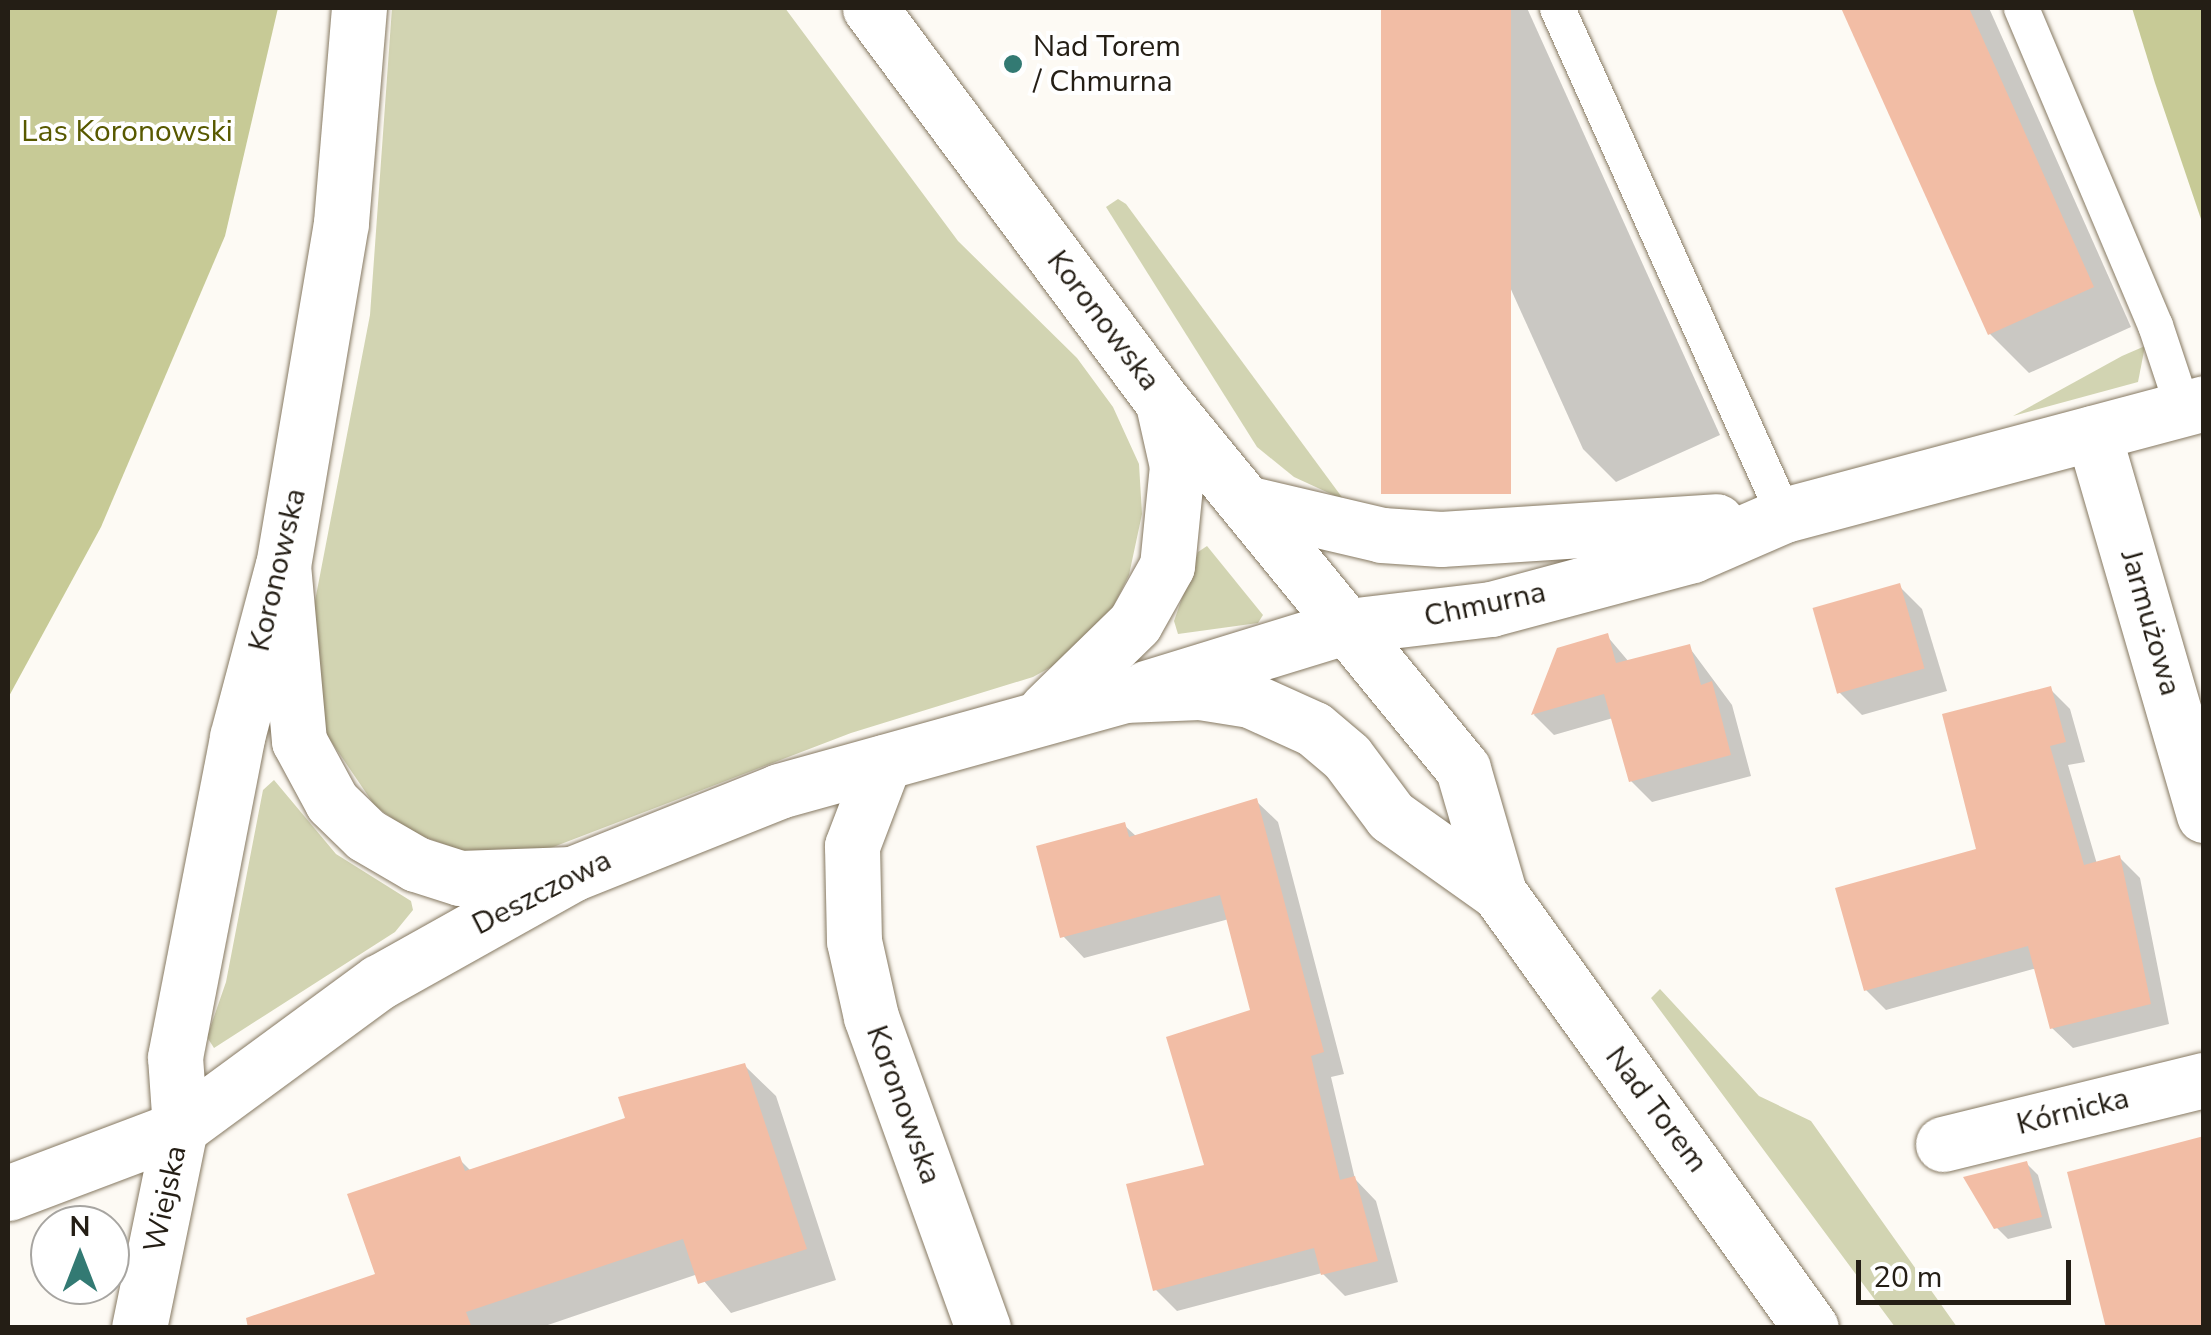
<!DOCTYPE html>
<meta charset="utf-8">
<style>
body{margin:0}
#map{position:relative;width:2211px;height:1335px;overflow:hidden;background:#fdfaf4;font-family:"Nunito Sans",sans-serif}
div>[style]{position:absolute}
.green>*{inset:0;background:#d2d4b2}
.forest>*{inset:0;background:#c7ca96}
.shadow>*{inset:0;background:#0003}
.building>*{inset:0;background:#f2bda5;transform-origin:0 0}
.roads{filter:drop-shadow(0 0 2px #867962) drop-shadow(0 0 2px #867962)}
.service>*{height:35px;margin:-17.5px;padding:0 17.5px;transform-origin:17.5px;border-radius:17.5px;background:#fff}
.minor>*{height:55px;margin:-27.5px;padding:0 27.5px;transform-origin:27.5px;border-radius:27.5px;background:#fff}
.tertiary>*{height:55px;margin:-27.5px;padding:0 27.5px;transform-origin:27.5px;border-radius:27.5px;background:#fff}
.secondary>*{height:55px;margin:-27.5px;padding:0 27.5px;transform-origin:27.5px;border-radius:27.5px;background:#fff}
.dots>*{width:28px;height:28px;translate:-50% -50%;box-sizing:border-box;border:5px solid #fff;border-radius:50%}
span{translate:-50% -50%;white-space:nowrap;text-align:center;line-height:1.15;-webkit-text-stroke:8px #fff;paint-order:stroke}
.poi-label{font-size:30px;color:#241e15}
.left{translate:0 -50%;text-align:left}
.park-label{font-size:30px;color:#585900}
.street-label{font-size:30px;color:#241e15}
.frame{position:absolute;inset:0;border:10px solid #241e15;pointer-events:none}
.north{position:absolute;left:30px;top:1205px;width:100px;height:100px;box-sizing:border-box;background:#fff;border:2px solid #a7a5a1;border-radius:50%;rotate:0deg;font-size:28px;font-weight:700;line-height:40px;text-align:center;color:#241e15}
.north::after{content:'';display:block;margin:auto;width:35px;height:45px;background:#337a73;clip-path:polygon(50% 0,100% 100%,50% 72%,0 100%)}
.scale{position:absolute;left:1856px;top:1260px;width:215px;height:45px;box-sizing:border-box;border:5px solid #241e15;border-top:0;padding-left:12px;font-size:30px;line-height:35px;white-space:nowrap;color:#241e15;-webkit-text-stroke:8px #fff;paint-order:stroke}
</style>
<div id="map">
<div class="green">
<div style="clip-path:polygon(392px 8px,785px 8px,958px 241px,1077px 358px,1113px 407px,1139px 464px,1142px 514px,1129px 575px,1112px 609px,1062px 661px,1033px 677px,851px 733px,548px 849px,469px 853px,413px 833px,375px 806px,322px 728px,310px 627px,370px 315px)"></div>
<div style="clip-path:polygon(1118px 199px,1126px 204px,1344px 500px,1294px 477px,1257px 447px,1106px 207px)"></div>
<div style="clip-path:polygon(2145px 346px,2138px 382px,2013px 416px,2122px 356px)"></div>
<div style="clip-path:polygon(1207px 546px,1263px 615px,1258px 623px,1178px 634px,1174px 621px,1198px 552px)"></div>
<div style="clip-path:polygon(274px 780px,336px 854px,411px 901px,413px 910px,395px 932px,214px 1048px,207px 1037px,226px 982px,263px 790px)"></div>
<div style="clip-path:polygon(1660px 989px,1759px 1096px,1811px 1121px,1957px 1327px,1895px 1327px,1651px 998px)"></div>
</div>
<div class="forest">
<div style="clip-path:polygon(8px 8px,278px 8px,225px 236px,101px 527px,8px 698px)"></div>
<div style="clip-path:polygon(2132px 8px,2203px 8px,2203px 225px,2155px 83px)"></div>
</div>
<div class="shadow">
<div style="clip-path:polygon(1384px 8px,1527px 8px,1720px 435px,1616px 482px,1583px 449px)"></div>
<div style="clip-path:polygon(1844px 8px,1989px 8px,2131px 327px,2029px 373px,1990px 334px)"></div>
<div style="clip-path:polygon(1899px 586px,1922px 609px,1947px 691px,1862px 715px,1839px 692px)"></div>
<div style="clip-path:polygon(1607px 636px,1629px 662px,1689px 647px,1732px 705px,1751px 776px,1652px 802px,1631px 781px,1613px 718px,1554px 735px,1534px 715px,1559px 650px)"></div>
<div style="clip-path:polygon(2050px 689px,2070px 709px,2085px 762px,2068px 765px,2097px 864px,2120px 858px,2140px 878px,2169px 1024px,2073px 1048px,2052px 1028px,2037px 968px,1886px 1010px,1866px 990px,1979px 851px)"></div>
<div style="clip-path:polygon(1256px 801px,1278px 822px,1344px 1074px,1331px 1077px,1355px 1179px,1376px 1201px,1398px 1282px,1345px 1296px,1322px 1273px,1177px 1311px,1155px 1289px,1207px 1167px,1253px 1012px,1229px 919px,1084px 958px,1063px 936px,1124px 825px,1137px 837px)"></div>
<div style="clip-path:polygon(745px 1066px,776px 1096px,836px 1280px,731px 1313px,698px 1274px,539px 1328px,305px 1328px,378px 1275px,459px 1159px,472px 1172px,628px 1119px)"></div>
<div style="clip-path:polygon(2026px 1163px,2038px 1175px,2052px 1228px,2008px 1239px,1996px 1227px)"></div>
</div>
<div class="building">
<div style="left:1381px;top:8px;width:130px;height:486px"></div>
<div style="clip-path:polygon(1841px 8px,1969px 8px,2094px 287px,1988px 335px)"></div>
<div style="left:1900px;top:583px;width:89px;height:91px;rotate:74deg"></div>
<div style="clip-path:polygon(1608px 633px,1616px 663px,1690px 644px,1701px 685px,1712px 681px,1731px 755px,1629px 782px,1604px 694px,1531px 715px,1557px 648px)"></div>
<div style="clip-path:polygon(2051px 686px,2066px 742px,2050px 746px,2084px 865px,2120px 855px,2151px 1004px,2050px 1029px,2028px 946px,1864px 991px,1835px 888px,1976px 849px,1942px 714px)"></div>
<div style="clip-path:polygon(1257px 798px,1324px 1052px,1311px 1056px,1340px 1180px,1355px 1176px,1378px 1261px,1321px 1275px,1314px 1248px,1153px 1291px,1126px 1184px,1204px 1165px,1166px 1037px,1250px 1010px,1220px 895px,1060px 938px,1036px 846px,1125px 822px,1129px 837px)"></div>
<div style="clip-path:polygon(745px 1063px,807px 1249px,698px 1284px,683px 1239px,466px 1312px,472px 1328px,248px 1328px,246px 1318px,375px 1274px,347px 1194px,460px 1156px,465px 1171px,625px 1118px,618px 1097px)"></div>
<div style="clip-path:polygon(2204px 1136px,2204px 1328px,2106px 1328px,2067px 1172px)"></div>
<div style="clip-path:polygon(2027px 1161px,2042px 1217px,1994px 1229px,1963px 1177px)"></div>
</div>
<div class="roads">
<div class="service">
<div style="left:1557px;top:8px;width:555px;rotate:65.88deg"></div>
<div style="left:2021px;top:8px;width:344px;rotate:67.1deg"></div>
<div style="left:2155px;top:325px;width:89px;rotate:71.6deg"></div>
</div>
<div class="minor">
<div style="left:2093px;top:433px;width:398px;rotate:73.8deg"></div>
<div style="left:1246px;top:503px;width:140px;rotate:13.2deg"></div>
<div style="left:1382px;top:535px;width:59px;rotate:3.9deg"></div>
<div style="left:1441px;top:539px;width:276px;rotate:-3.7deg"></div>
<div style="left:1348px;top:626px;width:144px;rotate:-6.8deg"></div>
<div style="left:1491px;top:609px;width:208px;rotate:-15deg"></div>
<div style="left:1692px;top:555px;width:100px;rotate:-23.5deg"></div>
<div style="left:1784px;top:515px;width:435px;rotate:-14.9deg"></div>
<div style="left:884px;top:762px;width:90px;rotate:110.9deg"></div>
<div style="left:852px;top:846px;width:95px;rotate:88.8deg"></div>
<div style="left:854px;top:941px;width:78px;rotate:77.4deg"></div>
<div style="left:871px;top:1017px;width:331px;rotate:70.2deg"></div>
<div style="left:1943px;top:1144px;width:269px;rotate:-13.8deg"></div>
<div style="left:139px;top:1328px;width:204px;rotate:-78.4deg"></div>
</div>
<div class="tertiary">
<div style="left:1146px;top:688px;width:211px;rotate:-17.1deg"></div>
<div style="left:180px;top:1128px;width:71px;rotate:-94deg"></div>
<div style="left:175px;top:1057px;width:326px;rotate:-79deg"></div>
<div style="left:237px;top:737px;width:175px;rotate:-75.1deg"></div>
<div style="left:8px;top:1193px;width:184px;rotate:-20.7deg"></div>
<div style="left:180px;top:1128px;width:247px;rotate:-36.3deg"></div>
<div style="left:379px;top:982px;width:221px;rotate:-29.2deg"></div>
</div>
<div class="secondary">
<div style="left:359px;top:8px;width:216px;rotate:94.8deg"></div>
<div style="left:341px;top:223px;width:347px;rotate:99.6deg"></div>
<div style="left:283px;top:565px;width:177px;rotate:84.8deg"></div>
<div style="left:299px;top:741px;width:69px;rotate:61.6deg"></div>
<div style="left:332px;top:802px;width:47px;rotate:44.1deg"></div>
<div style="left:366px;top:835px;width:58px;rotate:30.1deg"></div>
<div style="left:416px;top:864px;width:46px;rotate:17.7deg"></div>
<div style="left:460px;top:878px;width:112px;rotate:-2deg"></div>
<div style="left:572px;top:874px;width:223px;rotate:-21.8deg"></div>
<div style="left:779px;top:791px;width:358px;rotate:-15.5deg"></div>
<div style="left:1124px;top:695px;width:76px;rotate:-2.3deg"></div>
<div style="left:1200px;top:692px;width:51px;rotate:9.1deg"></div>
<div style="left:1250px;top:700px;width:70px;rotate:24.4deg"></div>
<div style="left:1314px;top:729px;width:43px;rotate:40.3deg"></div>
<div style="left:1347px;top:757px;width:74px;rotate:53.3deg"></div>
<div style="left:1391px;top:816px;width:133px;rotate:35.5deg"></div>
<div style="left:870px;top:8px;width:490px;rotate:53.4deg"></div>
<div style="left:1162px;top:401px;width:475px;rotate:50.7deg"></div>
<div style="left:1463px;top:769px;width:129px;rotate:73.8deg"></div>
<div style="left:1499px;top:893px;width:535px;rotate:54.35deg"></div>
<div style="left:1046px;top:710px;width:124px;rotate:-44.3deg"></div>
<div style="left:1135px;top:623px;width:65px;rotate:-60.7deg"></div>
<div style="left:1167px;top:566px;width:100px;rotate:-84.3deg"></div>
<div style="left:1177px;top:466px;width:64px;rotate:-102.7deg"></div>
</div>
</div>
<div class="dots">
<div style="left:1013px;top:64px;background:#337a73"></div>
</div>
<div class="poi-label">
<span class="left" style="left:1033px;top:64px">Nad Torem<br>/ Chmurna</span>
</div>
<div class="park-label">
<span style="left:127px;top:132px">Las Koronowski</span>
</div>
<div class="street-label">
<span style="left:1103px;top:321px;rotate:53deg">Koronowska</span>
<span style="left:278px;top:570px;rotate:-77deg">Koronowska</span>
<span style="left:1485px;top:605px;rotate:-12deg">Chmurna</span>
<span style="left:2150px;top:623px;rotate:74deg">Jarmużowa</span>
<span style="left:542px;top:893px;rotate:-27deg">Deszczowa</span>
<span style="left:903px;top:1105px;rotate:70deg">Koronowska</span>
<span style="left:1656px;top:1110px;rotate:53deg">Nad Torem</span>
<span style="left:2073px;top:1112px;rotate:-14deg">Kórnicka</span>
<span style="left:166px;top:1199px;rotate:-78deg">Wiejska</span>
</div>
<div class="frame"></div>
<div class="north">N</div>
<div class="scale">20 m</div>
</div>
